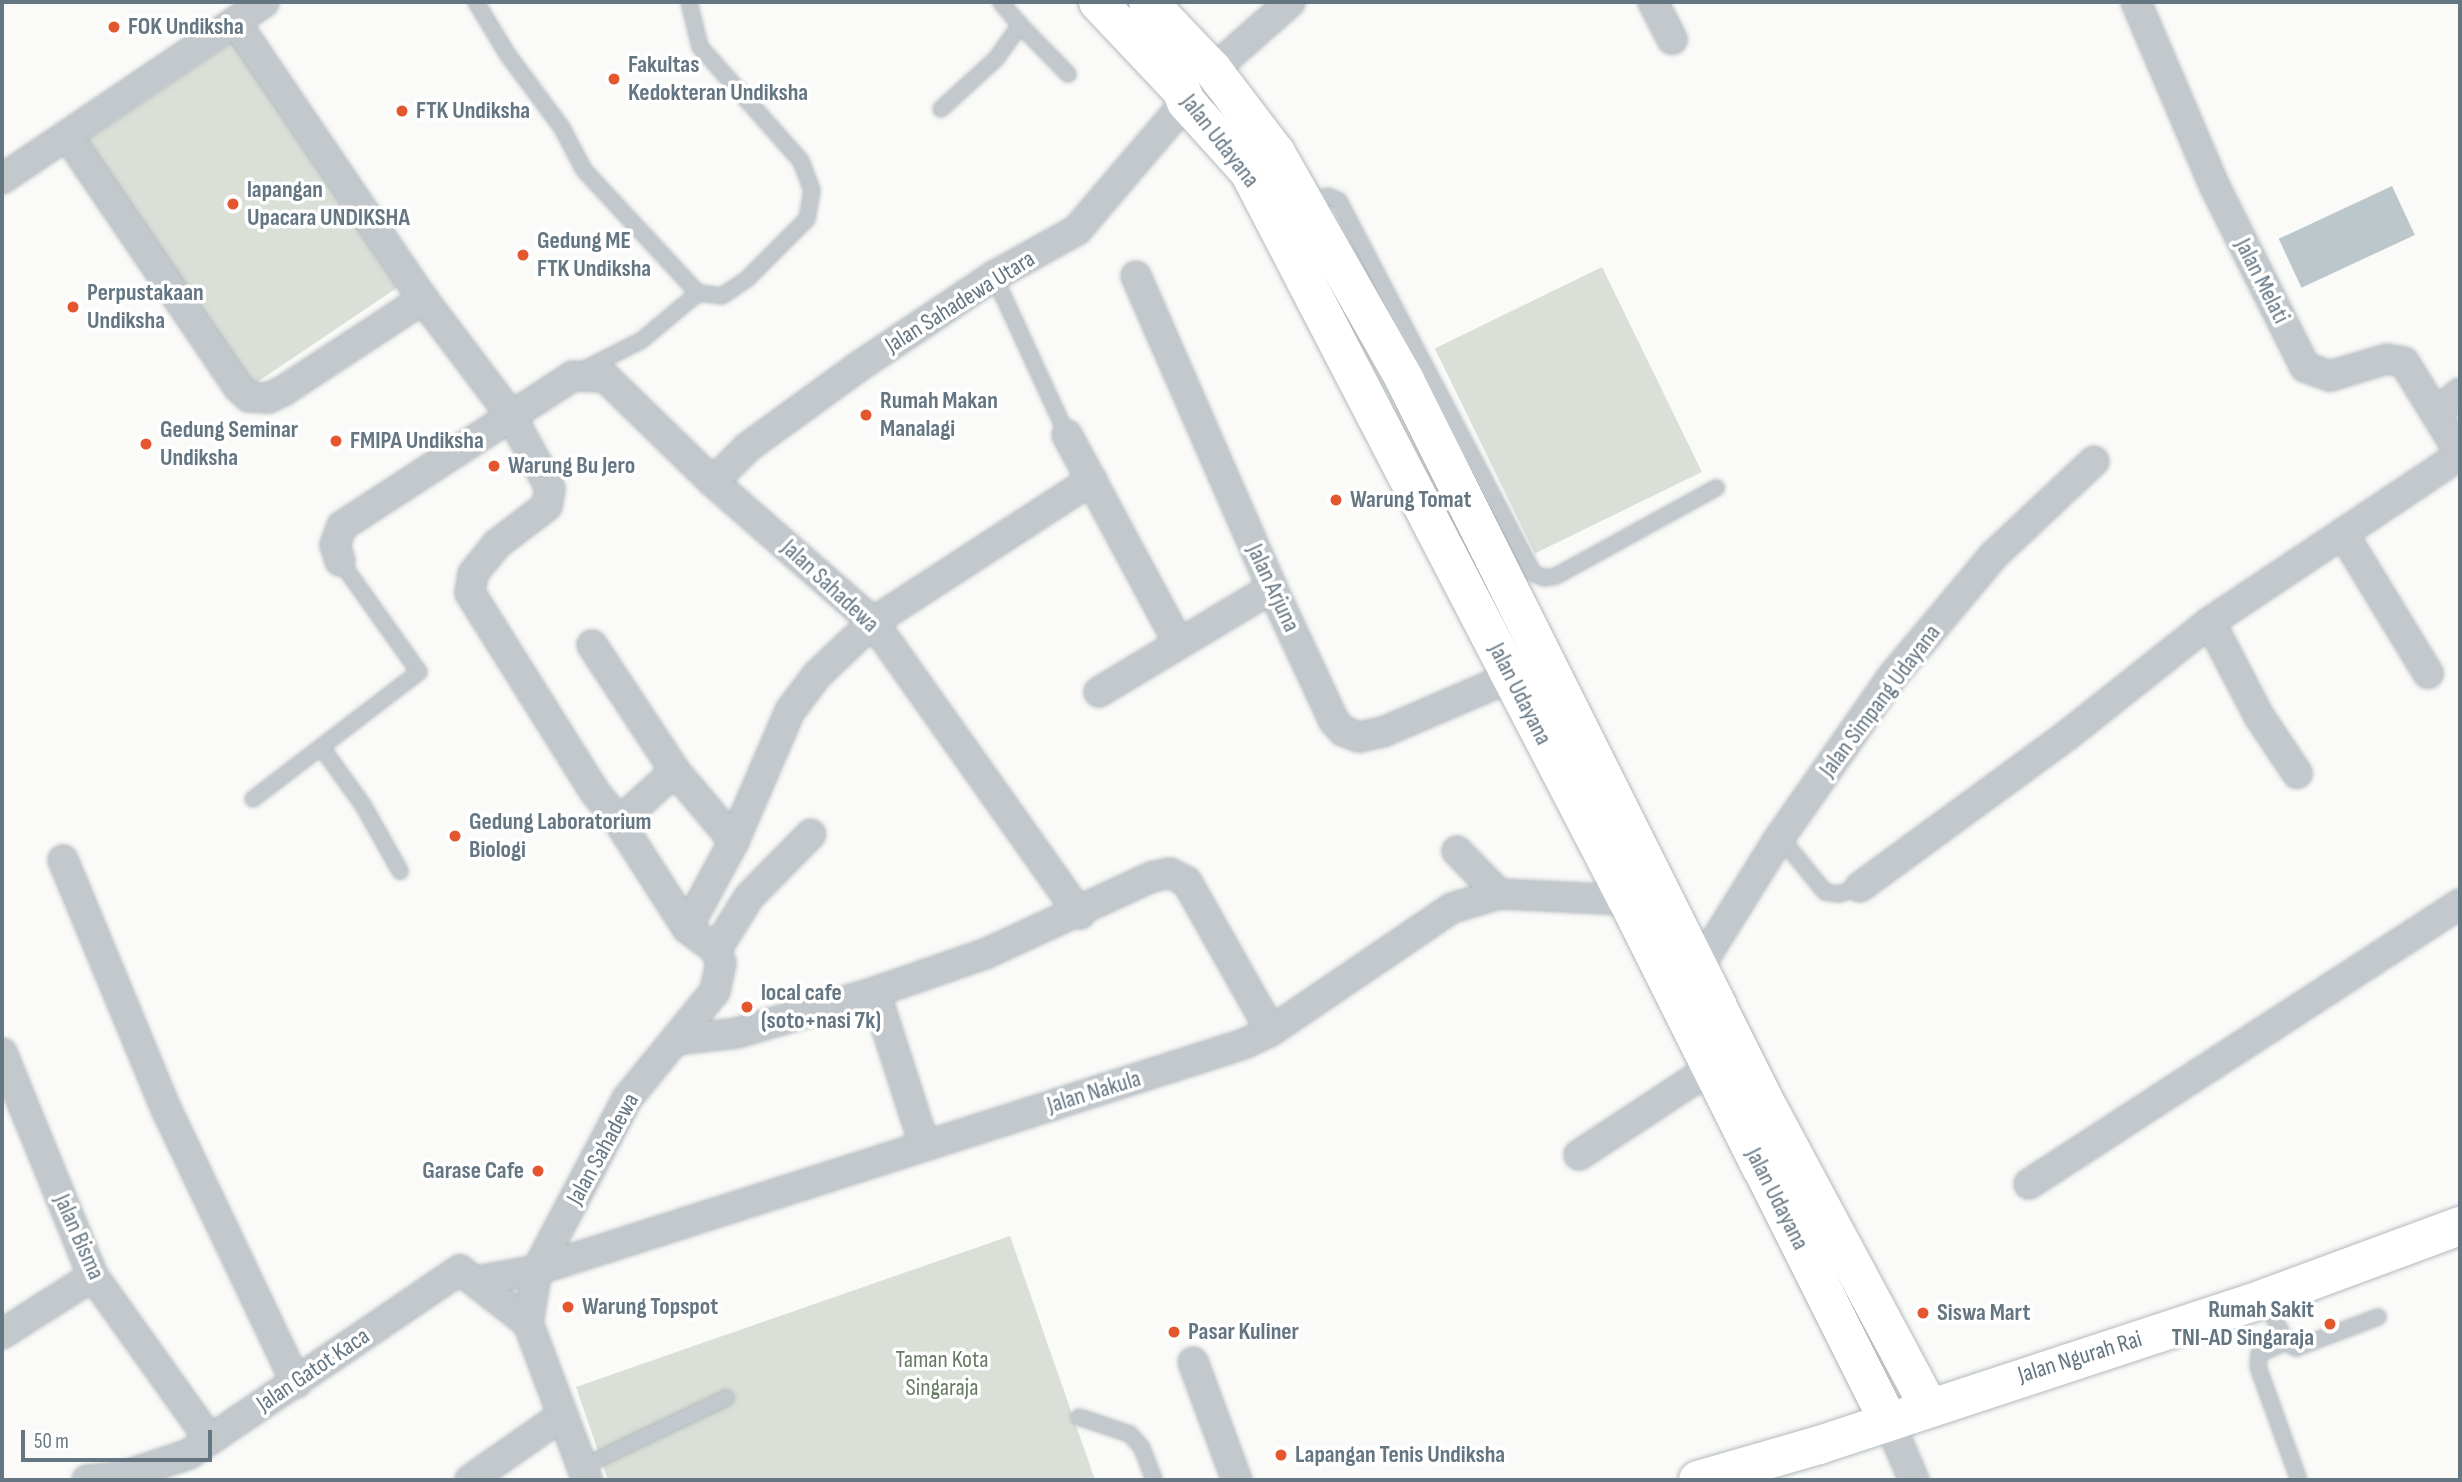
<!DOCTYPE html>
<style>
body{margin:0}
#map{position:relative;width:2462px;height:1482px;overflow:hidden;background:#fafaf8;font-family:"Sofia Sans Condensed",sans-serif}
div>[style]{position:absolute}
.green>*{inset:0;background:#dadfd7;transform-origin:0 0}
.water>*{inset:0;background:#bbc7cb;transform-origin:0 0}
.roads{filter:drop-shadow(0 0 2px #b3babf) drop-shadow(0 0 2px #b3babf)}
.lane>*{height:14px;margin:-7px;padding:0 7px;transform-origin:7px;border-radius:7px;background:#c3c8cc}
.street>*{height:28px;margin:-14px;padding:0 14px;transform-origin:14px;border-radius:14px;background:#c3c8cc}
.secondary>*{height:38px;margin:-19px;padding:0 19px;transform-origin:19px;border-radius:19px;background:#fff}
.highway>*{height:38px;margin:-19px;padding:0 19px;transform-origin:19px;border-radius:19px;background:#fff}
.dots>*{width:19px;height:19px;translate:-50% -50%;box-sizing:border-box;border:4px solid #fff;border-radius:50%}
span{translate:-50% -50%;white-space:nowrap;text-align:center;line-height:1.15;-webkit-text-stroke:7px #fff;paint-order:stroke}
.poi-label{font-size:24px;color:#657683;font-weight:700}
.left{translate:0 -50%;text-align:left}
.right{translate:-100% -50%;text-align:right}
.street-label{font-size:24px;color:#657683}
.park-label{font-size:24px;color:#687a64}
.frame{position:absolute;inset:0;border:4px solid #657683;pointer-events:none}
.scale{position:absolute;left:21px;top:1430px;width:191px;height:32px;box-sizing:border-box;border:4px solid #657683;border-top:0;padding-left:9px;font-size:21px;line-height:24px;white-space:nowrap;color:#657683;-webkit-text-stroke:5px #fff;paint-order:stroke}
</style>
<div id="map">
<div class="green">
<div style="left:232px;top:42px;width:296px;height:176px;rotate:56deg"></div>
<div style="left:1602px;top:267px;width:228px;height:186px;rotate:64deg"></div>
<div style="clip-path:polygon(1010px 1236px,1095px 1480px,608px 1480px,576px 1387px)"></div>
</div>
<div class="water">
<div style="left:2392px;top:186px;width:54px;height:125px;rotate:65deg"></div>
</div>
<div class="roads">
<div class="lane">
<div style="left:476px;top:2px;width:62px;rotate:58.9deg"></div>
<div style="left:508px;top:55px;width:91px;rotate:53.5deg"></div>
<div style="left:562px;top:128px;width:47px;rotate:62.4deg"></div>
<div style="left:584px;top:170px;width:168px;rotate:47.2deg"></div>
<div style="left:698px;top:293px;width:24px;rotate:7deg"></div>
<div style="left:722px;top:296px;width:30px;rotate:-34deg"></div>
<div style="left:747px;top:279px;width:85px;rotate:-45deg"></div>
<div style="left:807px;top:219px;width:29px;rotate:-80deg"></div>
<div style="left:812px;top:190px;width:31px;rotate:-111deg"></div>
<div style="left:801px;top:161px;width:152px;rotate:-131.5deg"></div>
<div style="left:700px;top:47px;width:46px;rotate:-103.7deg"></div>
<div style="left:1020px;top:25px;width:69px;rotate:45.6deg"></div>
<div style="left:941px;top:109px;width:74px;rotate:-42.3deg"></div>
<div style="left:996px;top:59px;width:42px;rotate:-54.8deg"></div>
<div style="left:1020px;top:25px;width:30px;rotate:-130deg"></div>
<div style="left:1307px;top:203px;width:22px;rotate:-18deg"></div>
<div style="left:1328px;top:196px;width:12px;rotate:24deg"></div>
<div style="left:1339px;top:201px;width:188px;rotate:62.5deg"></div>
<div style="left:994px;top:276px;width:175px;rotate:65.3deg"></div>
<div style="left:581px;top:371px;width:68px;rotate:-26.9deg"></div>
<div style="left:642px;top:340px;width:73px;rotate:-40deg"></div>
<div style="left:1407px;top:378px;width:21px;rotate:-28deg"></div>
<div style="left:1426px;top:368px;width:231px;rotate:62.4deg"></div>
<div style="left:1533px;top:573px;width:12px;rotate:24deg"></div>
<div style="left:1544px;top:578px;width:12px;rotate:-9deg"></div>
<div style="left:1556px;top:576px;width:183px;rotate:-28.8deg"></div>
<div style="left:322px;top:748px;width:70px;rotate:54.3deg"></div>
<div style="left:363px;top:805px;width:76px;rotate:60.7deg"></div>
<div style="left:253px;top:799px;width:209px;rotate:-37.4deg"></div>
<div style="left:419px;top:672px;width:136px;rotate:-125.4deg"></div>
<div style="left:1780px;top:837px;width:71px;rotate:50.7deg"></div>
<div style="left:1825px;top:892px;width:14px;rotate:8deg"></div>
<div style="left:1839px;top:894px;width:22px;rotate:-18deg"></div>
<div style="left:2265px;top:1299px;width:48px;rotate:64deg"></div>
<div style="left:2286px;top:1342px;width:12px;rotate:31deg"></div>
<div style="left:2296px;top:1348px;width:88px;rotate:-20.7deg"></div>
<div style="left:2286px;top:1342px;width:30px;rotate:156deg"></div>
<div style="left:2259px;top:1354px;width:13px;rotate:94deg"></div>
<div style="left:2258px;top:1367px;width:120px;rotate:70.1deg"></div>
<div style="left:1079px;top:1417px;width:54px;rotate:18.4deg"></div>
<div style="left:1130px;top:1434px;width:18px;rotate:49deg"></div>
<div style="left:1142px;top:1448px;width:34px;rotate:69deg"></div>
<div style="left:582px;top:1467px;width:160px;rotate:-25.6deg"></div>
</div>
<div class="street">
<div style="left:1653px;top:2px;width:42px;rotate:62.8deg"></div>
<div style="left:2136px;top:2px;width:201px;rotate:66.9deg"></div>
<div style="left:2215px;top:187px;width:201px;rotate:63.4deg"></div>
<div style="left:2305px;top:367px;width:27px;rotate:20deg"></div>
<div style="left:2330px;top:376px;width:59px;rotate:-16.6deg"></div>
<div style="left:2387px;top:359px;width:17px;rotate:10deg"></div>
<div style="left:2404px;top:362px;width:107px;rotate:58.4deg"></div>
<div style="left:236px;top:23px;width:333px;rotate:55.9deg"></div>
<div style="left:423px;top:299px;width:144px;rotate:52.9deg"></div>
<div style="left:510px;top:414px;width:75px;rotate:61.4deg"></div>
<div style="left:546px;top:480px;width:10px;rotate:66deg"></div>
<div style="left:550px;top:489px;width:17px;rotate:100deg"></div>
<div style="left:547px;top:506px;width:63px;rotate:142.8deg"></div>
<div style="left:497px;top:544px;width:38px;rotate:129deg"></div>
<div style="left:473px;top:574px;width:19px;rotate:99deg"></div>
<div style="left:470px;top:593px;width:234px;rotate:57.9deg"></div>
<div style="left:594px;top:791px;width:40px;rotate:51deg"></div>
<div style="left:619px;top:822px;width:126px;rotate:57.3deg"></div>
<div style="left:687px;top:928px;width:36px;rotate:37deg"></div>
<div style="left:716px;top:950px;width:14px;rotate:69deg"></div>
<div style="left:721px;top:963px;width:29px;rotate:102deg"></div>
<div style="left:715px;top:991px;width:139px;rotate:129.2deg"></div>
<div style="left:627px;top:1099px;width:193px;rotate:117.8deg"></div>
<div style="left:537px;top:1270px;width:54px;rotate:99.6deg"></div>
<div style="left:528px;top:1323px;width:168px;rotate:69.4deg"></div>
<div style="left:69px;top:138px;width:301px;rotate:55.8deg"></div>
<div style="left:238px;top:387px;width:15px;rotate:42deg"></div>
<div style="left:249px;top:397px;width:19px;rotate:3deg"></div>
<div style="left:268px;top:398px;width:17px;rotate:-25deg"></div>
<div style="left:283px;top:391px;width:168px;rotate:-33.3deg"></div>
<div style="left:2px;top:179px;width:316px;rotate:-34deg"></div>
<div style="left:1136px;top:276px;width:340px;rotate:66.4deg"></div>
<div style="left:1272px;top:588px;width:147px;rotate:65deg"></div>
<div style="left:1334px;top:721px;width:13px;rotate:48deg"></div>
<div style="left:1343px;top:731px;width:17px;rotate:21deg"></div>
<div style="left:1359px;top:737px;width:25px;rotate:-12deg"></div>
<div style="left:1383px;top:732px;width:139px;rotate:-23.3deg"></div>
<div style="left:2437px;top:413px;width:30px;rotate:-41deg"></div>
<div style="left:1067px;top:435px;width:237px;rotate:61.8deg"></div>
<div style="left:713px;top:482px;width:49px;rotate:-45deg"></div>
<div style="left:748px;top:447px;width:136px;rotate:-36deg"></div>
<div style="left:858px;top:367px;width:164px;rotate:-33.8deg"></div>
<div style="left:994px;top:276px;width:95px;rotate:-29deg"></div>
<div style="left:1077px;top:230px;width:210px;rotate:-49.6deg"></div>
<div style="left:1213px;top:70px;width:103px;rotate:-41.4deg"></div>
<div style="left:2344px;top:535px;width:162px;rotate:58.7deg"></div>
<div style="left:340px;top:561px;width:17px;rotate:-107deg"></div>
<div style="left:335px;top:545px;width:20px;rotate:-70deg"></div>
<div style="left:342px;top:526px;width:275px;rotate:-33deg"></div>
<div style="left:573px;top:376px;width:32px;rotate:2deg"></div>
<div style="left:605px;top:377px;width:151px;rotate:44.2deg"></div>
<div style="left:713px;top:482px;width:213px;rotate:41.2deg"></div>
<div style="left:873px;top:622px;width:358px;rotate:54.7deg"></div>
<div style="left:2210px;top:622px;width:106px;rotate:62.5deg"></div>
<div style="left:2259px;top:716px;width:69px;rotate:56.3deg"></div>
<div style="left:592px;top:645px;width:151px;rotate:56.6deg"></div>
<div style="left:675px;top:771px;width:92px;rotate:49.9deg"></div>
<div style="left:1099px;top:692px;width:202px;rotate:-31deg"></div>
<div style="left:619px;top:822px;width:76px;rotate:-42.3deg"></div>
<div style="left:1457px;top:851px;width:60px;rotate:45.7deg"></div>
<div style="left:63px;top:860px;width:274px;rotate:67.5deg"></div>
<div style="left:168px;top:1113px;width:299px;rotate:64.6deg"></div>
<div style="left:1860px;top:887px;width:254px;rotate:-36.2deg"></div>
<div style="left:2065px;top:737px;width:185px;rotate:-38.4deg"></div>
<div style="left:2210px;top:622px;width:301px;rotate:-33.7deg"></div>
<div style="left:687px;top:928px;width:99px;rotate:-61.6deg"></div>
<div style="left:734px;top:841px;width:142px;rotate:-66.7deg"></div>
<div style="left:790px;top:711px;width:45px;rotate:-53.1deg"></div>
<div style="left:817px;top:675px;width:77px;rotate:-43.4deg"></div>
<div style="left:873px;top:622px;width:261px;rotate:-33deg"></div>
<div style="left:716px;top:950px;width:62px;rotate:-58.1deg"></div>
<div style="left:749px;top:897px;width:88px;rotate:-45.5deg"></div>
<div style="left:1699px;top:967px;width:153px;rotate:-58.1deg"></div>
<div style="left:1780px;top:837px;width:195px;rotate:-55deg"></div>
<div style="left:1892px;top:677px;width:159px;rotate:-50.1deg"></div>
<div style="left:1994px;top:555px;width:137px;rotate:-43.2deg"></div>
<div style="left:875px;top:992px;width:160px;rotate:72.1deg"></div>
<div style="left:675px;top:1040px;width:62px;rotate:-6.4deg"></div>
<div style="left:737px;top:1033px;width:144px;rotate:-16.5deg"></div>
<div style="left:875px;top:992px;width:116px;rotate:-19.1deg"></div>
<div style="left:985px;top:954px;width:184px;rotate:-24.8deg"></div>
<div style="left:1152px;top:877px;width:18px;rotate:-13deg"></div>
<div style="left:1170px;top:873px;width:19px;rotate:28deg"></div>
<div style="left:1187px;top:882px;width:171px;rotate:60.6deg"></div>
<div style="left:2px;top:1053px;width:241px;rotate:67.8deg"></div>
<div style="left:93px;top:1276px;width:201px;rotate:54.5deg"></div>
<div style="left:1579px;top:1155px;width:175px;rotate:-33.3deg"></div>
<div style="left:2029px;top:1184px;width:514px;rotate:-33.01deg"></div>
<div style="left:476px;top:1281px;width:62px;rotate:-10.2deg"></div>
<div style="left:537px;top:1270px;width:742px;rotate:-17.73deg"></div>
<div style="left:1244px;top:1044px;width:30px;rotate:-26deg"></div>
<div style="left:1271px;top:1031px;width:219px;rotate:-34.2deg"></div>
<div style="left:1452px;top:908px;width:49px;rotate:-16.6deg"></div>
<div style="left:1499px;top:894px;width:128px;rotate:2.7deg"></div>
<div style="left:2px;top:1334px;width:108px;rotate:-32.5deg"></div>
<div style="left:1193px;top:1362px;width:126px;rotate:69.6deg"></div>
<div style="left:1889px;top:1422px;width:63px;rotate:66.7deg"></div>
<div style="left:87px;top:1480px;width:34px;rotate:-5deg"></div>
<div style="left:121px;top:1477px;width:72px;rotate:-18.7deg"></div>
<div style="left:189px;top:1454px;width:328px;rotate:-34.2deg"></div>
<div style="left:460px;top:1270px;width:86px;rotate:37.9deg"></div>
<div style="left:470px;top:1480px;width:110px;rotate:-35deg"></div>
</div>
<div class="secondary">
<div style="left:1098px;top:2px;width:121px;rotate:46.7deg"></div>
<div style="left:1181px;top:90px;width:13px;rotate:67deg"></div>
<div style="left:1186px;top:102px;width:94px;rotate:48deg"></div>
<div style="left:1249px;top:172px;width:820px;rotate:62.56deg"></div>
<div style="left:1627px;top:900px;width:584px;rotate:63.35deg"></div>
<div style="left:1148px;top:2px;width:94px;rotate:46.3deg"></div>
<div style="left:1213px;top:70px;width:104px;rotate:52.8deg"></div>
<div style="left:1276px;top:153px;width:261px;rotate:60.4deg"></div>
<div style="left:1405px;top:380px;width:815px;rotate:63.47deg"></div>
<div style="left:1769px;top:1109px;width:339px;rotate:61.8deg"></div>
</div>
<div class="highway">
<div style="left:1698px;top:1480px;width:126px;rotate:-16.1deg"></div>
<div style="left:1819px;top:1445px;width:470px;rotate:-18.2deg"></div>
<div style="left:2265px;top:1298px;width:208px;rotate:-20.3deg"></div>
</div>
</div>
<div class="dots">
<div style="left:114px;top:27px;background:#e4572e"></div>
<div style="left:614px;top:79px;background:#e4572e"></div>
<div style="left:402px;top:111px;background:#e4572e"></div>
<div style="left:233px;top:204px;background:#e4572e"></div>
<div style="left:523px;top:255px;background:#e4572e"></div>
<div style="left:73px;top:307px;background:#e4572e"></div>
<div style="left:866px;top:415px;background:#e4572e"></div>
<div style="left:336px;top:441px;background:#e4572e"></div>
<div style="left:146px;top:444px;background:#e4572e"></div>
<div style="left:494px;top:466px;background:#e4572e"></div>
<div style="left:1336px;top:500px;background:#e4572e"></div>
<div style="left:455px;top:836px;background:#e4572e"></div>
<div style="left:747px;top:1007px;background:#e4572e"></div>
<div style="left:538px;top:1171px;background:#e4572e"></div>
<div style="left:568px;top:1307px;background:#e4572e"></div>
<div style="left:1923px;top:1313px;background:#e4572e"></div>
<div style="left:2330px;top:1324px;background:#e4572e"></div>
<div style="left:1174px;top:1332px;background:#e4572e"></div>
<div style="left:1281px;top:1455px;background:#e4572e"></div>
</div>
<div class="poi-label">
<span class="left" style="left:128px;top:27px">FOK Undiksha</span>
<span class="left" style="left:628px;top:79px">Fakultas<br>Kedokteran Undiksha</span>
<span class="left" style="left:416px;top:111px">FTK Undiksha</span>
<span class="left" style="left:247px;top:204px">lapangan<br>Upacara UNDIKSHA</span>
<span class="left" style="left:537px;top:255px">Gedung ME<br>FTK Undiksha</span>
<span class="left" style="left:87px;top:307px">Perpustakaan<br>Undiksha</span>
<span class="left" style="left:880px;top:415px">Rumah Makan<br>Manalagi</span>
<span class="left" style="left:160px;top:444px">Gedung Seminar<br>Undiksha</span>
<span class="left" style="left:350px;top:441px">FMIPA Undiksha</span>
<span class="left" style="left:508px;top:466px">Warung Bu Jero</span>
<span class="left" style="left:1350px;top:500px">Warung Tomat</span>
<span class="left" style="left:469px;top:836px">Gedung Laboratorium<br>Biologi</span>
<span class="left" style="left:761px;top:1007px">local cafe<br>(soto+nasi 7k)</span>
<span class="right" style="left:524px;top:1171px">Garase Cafe</span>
<span class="left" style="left:582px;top:1307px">Warung Topspot</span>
<span class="right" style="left:2314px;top:1324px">Rumah Sakit<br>TNI-AD Singaraja</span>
<span class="left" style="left:1937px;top:1313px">Siswa Mart</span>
<span class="left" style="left:1188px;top:1332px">Pasar Kuliner</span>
<span class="left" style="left:1295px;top:1455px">Lapangan Tenis Undiksha</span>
</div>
<div class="street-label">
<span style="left:1220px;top:141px;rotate:52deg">Jalan Udayana</span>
<span style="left:2262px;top:281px;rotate:63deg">Jalan Melati</span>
<span style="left:960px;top:302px;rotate:-32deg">Jalan Sahadewa Utara</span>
<span style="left:830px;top:586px;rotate:43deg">Jalan Sahadewa</span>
<span style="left:1273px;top:588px;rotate:65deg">Jalan Arjuna</span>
<span style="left:1520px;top:694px;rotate:63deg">Jalan Udayana</span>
<span style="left:1880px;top:701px;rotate:-53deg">Jalan Simpang Udayana</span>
<span style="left:1094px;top:1092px;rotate:-17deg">Jalan Nakula</span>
<span style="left:603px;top:1149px;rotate:-61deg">Jalan Sahadewa</span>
<span style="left:1777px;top:1199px;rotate:63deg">Jalan Udayana</span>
<span style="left:79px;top:1237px;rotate:66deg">Jalan Bisma</span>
<span style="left:2080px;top:1357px;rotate:-17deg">Jalan Ngurah Rai</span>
<span style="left:313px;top:1370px;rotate:-34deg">Jalan Gatot Kaca</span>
</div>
<div class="park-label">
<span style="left:942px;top:1374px">Taman Kota<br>Singaraja</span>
</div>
<div class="frame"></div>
<div class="scale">50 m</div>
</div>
